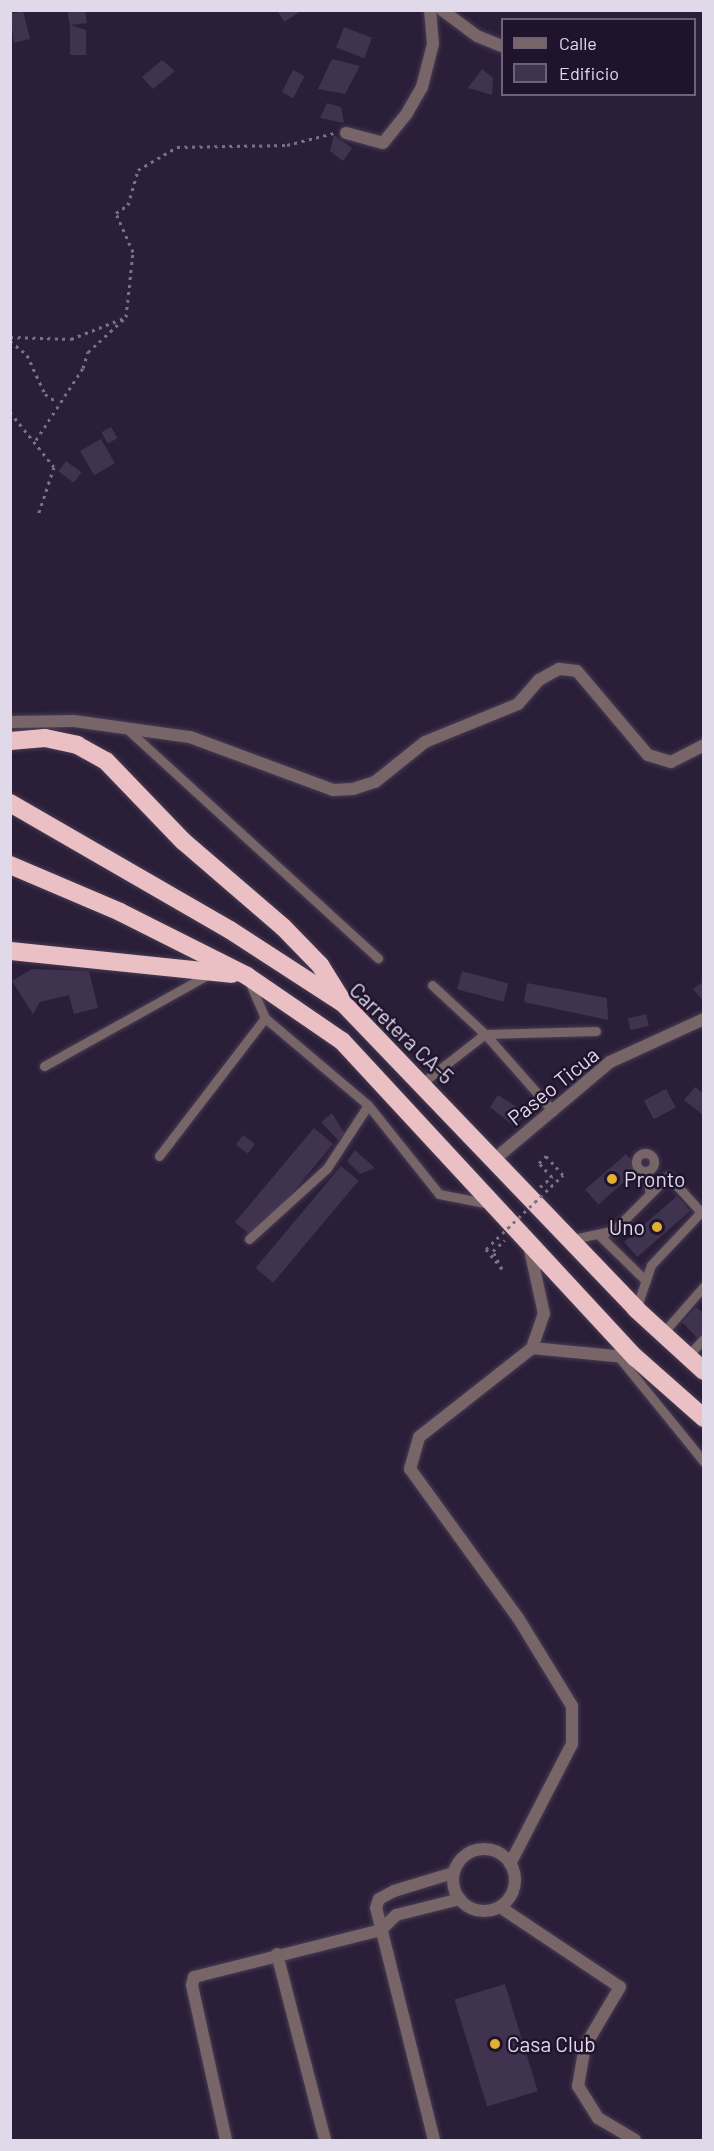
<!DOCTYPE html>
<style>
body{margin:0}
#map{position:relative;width:714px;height:2151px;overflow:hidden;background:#2a1e38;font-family:Barlow,sans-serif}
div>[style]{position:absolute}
.building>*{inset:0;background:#40334f;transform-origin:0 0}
.path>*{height:3px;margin-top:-1.5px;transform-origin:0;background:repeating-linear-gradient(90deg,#7b7187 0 3px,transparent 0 7.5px)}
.roads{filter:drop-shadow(0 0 2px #473c54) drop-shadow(0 0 2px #473c54)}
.lane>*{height:9px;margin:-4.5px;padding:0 4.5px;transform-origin:4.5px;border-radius:4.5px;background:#776567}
.lane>.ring{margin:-4.5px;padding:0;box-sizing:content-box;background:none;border:9px solid #776567;border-radius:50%}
.street>*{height:12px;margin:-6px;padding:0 6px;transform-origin:6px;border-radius:6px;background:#776567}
.street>.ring{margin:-6px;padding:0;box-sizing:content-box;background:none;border:12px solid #776567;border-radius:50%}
.highway>*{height:18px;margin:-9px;padding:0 9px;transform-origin:9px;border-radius:9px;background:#ebc0c4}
.path-bridge>*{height:3px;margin-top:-1.5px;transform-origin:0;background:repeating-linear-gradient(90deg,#7b7187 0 3px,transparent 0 7.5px)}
.dots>*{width:16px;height:16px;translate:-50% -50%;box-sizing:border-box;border:3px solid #20142d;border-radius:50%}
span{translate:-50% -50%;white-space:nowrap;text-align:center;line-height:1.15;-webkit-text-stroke:5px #20142d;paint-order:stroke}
.street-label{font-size:21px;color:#e0d9ea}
.poi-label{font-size:21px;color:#e0d9ea}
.left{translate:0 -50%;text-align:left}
.right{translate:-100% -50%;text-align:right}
.frame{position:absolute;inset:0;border:12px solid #e0d9ea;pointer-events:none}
.legend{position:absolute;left:501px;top:18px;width:195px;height:78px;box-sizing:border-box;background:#20142d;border:2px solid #6d6379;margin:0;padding:8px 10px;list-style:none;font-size:18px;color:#e0d9ea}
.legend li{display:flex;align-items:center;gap:12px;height:30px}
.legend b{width:30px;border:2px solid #6d6379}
</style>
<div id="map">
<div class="building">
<div style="clip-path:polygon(67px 10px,85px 10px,87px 23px,70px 25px)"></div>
<div style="clip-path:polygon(277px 10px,303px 10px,284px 22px)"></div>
<div style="clip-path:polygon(23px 11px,30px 39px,14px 43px,10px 14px)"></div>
<div style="clip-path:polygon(70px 25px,86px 30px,86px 55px,70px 55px)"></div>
<div style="left:344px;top:27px;width:30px;height:22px;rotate:21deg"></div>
<div style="clip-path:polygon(332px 59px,360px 66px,345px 94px,318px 89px)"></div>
<div style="clip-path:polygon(162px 60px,175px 71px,153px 89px,142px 77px)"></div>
<div style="clip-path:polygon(482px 69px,493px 78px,492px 95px,468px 88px)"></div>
<div style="left:293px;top:70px;width:13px;height:25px;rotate:27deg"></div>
<div style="clip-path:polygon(327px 103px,341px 107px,344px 123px,320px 118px)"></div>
<div style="clip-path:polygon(334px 135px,352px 148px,343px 161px,330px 151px)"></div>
<div style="left:111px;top:427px;width:13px;height:11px;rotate:61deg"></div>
<div style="left:101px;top:439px;width:28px;height:24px;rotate:60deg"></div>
<div style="left:66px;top:461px;width:19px;height:13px;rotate:36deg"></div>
<div style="clip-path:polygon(32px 969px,89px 971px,98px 1008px,74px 1014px,69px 995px,40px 1002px,33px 1014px,12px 981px)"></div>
<div style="left:462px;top:971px;width:48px;height:19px;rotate:15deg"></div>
<div style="clip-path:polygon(704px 981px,704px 1002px,693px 989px)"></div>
<div style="clip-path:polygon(527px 983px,607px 998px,608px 1020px,524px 1002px)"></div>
<div style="left:646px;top:1014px;width:12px;height:19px;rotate:76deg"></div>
<div style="clip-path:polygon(695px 1087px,704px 1094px,702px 1114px,684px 1100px)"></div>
<div style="left:666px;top:1089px;width:21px;height:25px;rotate:62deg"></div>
<div style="clip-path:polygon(498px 1095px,526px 1113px,515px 1127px,490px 1107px)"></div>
<div style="clip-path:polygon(332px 1113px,345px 1134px,338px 1140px,321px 1122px)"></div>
<div style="left:314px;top:1128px;width:25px;height:123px;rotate:40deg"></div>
<div style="left:243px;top:1135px;width:15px;height:12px;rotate:37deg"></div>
<div style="clip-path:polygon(355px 1150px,375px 1168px,360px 1174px,347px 1161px)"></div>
<div style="left:626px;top:1154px;width:20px;height:54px;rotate:49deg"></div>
<div style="left:341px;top:1166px;width:23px;height:133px;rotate:40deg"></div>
<div style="left:677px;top:1196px;width:20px;height:70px;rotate:49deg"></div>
<div style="clip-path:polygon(696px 1307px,704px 1314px,704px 1331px,697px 1338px,682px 1322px)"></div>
<div style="left:505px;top:1984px;width:112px;height:53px;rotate:73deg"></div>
</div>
<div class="path">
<div style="left:10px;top:337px;width:61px;rotate:1.9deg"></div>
<div style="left:71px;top:339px;width:57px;rotate:-21.6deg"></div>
<div style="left:10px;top:341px;width:22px;rotate:39deg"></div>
<div style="left:27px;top:355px;width:43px;rotate:65.2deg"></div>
<div style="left:45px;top:394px;width:14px;rotate:34deg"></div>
<div style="left:10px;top:412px;width:70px;rotate:51.3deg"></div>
<div style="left:54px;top:467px;width:51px;rotate:108.4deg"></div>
<div style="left:36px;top:440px;width:86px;rotate:-56.9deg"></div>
<div style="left:83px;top:368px;width:17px;rotate:-73deg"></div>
<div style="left:88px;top:352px;width:52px;rotate:-42.6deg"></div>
<div style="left:126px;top:317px;width:65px;rotate:-83.9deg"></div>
<div style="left:133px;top:252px;width:43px;rotate:-113.6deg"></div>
<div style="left:116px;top:213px;width:14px;rotate:-34deg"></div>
<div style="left:128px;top:205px;width:36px;rotate:-74deg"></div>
<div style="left:138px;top:170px;width:45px;rotate:-30.5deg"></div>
<div style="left:177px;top:147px;width:110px;rotate:-1deg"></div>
<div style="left:287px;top:145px;width:49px;rotate:-14.3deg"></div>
<div style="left:540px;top:1187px;width:16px;rotate:-40deg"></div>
<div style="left:552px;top:1177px;width:19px;rotate:-133deg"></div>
<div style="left:539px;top:1163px;width:10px;rotate:-45deg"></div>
<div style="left:546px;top:1156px;width:25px;rotate:48deg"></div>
<div style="left:486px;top:1249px;width:26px;rotate:51deg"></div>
<div style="left:502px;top:1269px;width:20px;rotate:-117deg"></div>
<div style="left:493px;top:1251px;width:16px;rotate:-43deg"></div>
</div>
<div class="roads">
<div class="lane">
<div style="left:127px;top:729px;width:340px;rotate:42.4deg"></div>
<div style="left:249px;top:981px;width:40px;rotate:66.6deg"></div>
<div style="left:265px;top:1018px;width:135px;rotate:40.2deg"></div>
<div style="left:368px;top:1105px;width:114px;rotate:51.4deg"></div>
<div style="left:439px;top:1194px;width:52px;rotate:11.1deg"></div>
<div style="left:432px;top:985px;width:72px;rotate:42.8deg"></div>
<div style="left:485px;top:1034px;width:103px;rotate:48.6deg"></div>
<div style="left:44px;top:1066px;width:189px;rotate:-29.1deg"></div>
<div style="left:422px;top:1083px;width:80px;rotate:-37.9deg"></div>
<div style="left:485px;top:1034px;width:111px;rotate:-1.5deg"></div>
<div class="ring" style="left:636px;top:1153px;width:9px;height:9px"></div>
<div style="left:159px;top:1156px;width:174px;rotate:-52.5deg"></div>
<div style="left:646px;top:1171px;width:23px;rotate:80deg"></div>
<div style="left:598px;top:1234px;width:67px;rotate:44.4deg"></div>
<div style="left:249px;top:1239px;width:105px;rotate:-42.3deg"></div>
<div style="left:327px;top:1168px;width:75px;rotate:-56.9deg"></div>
<div style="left:569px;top:1240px;width:46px;rotate:-12.5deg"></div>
<div style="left:614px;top:1230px;width:76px;rotate:-45deg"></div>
<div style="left:668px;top:1176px;width:49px;rotate:47.5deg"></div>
<div style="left:701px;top:1212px;width:73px;rotate:133.3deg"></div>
<div style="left:651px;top:1265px;width:46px;rotate:108.8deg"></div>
<div style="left:662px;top:1334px;width:64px;rotate:-48.8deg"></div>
<div style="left:618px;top:1356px;width:136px;rotate:50.9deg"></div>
<div style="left:687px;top:1357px;width:25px;rotate:-48deg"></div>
</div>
<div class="street">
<div style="left:442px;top:10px;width:44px;rotate:36.6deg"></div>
<div style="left:477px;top:36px;width:27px;rotate:22deg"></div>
<div style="left:346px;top:133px;width:38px;rotate:15deg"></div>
<div style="left:383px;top:143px;width:38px;rotate:-51deg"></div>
<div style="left:407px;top:113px;width:30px;rotate:-60deg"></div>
<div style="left:422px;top:87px;width:44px;rotate:-75.7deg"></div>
<div style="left:433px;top:44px;width:34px;rotate:-95deg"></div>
<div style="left:10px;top:722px;width:64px;rotate:-0.9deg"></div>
<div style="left:74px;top:721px;width:117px;rotate:7.9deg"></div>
<div style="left:190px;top:737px;width:153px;rotate:20.3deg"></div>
<div style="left:333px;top:790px;width:20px;rotate:-3deg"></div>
<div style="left:353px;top:789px;width:23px;rotate:-18deg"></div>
<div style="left:375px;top:782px;width:64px;rotate:-38.7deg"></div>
<div style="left:425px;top:742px;width:100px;rotate:-22.2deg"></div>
<div style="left:518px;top:704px;width:32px;rotate:-49deg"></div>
<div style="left:539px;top:680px;width:23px;rotate:-29deg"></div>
<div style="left:559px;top:669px;width:18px;rotate:6deg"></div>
<div style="left:577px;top:671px;width:110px;rotate:49.8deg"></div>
<div style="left:648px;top:755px;width:24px;rotate:17deg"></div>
<div style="left:671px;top:762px;width:37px;rotate:-27deg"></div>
<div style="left:496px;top:1158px;width:149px;rotate:-40.1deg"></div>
<div style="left:610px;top:1062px;width:103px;rotate:-24.6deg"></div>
<div style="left:532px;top:1348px;width:104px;rotate:5.5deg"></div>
<div class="ring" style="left:453px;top:1849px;width:50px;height:50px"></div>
<div style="left:510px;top:1864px;width:135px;rotate:-62.7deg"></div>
<div style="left:572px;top:1744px;width:38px;rotate:-90deg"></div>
<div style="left:572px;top:1706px;width:103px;rotate:-121.5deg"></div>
<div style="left:518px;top:1618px;width:184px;rotate:-125.9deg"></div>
<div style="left:410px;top:1469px;width:33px;rotate:-74deg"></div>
<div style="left:419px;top:1437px;width:144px;rotate:-38.2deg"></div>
<div style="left:532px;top:1348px;width:36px;rotate:-71deg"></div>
<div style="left:544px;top:1314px;width:71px;rotate:-102.3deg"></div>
<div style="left:500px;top:1907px;width:144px;rotate:33.7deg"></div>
<div style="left:620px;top:1987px;width:69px;rotate:120.7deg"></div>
<div style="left:585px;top:2046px;width:41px;rotate:99.9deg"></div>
<div style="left:578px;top:2086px;width:38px;rotate:58deg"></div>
<div style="left:598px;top:2118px;width:43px;rotate:30.7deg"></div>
<div style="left:277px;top:1954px;width:192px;rotate:75.5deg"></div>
<div style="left:226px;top:2140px;width:159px;rotate:-102.4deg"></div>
<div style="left:192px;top:1985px;width:8px;rotate:-76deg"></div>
<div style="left:194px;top:1977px;width:193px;rotate:-14.1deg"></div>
<div style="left:381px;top:1930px;width:21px;rotate:-45deg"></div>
<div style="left:396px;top:1915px;width:66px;rotate:-14deg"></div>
<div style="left:434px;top:2140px;width:239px;rotate:-104deg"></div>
<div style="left:376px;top:1908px;width:9px;rotate:-72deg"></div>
<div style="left:379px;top:1899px;width:17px;rotate:-28deg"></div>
<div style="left:394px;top:1891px;width:62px;rotate:-17deg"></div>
</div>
<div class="highway">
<div style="left:10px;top:741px;width:35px;rotate:-5deg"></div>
<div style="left:45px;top:738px;width:33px;rotate:12deg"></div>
<div style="left:77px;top:745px;width:33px;rotate:29deg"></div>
<div style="left:106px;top:761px;width:111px;rotate:46.1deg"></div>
<div style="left:183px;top:841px;width:132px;rotate:40.7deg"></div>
<div style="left:283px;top:927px;width:53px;rotate:45.8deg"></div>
<div style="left:320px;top:965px;width:40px;rotate:58deg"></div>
<div style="left:10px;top:803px;width:254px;rotate:30deg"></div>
<div style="left:230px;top:930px;width:136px;rotate:33deg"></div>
<div style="left:344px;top:1004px;width:422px;rotate:46.2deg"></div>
<div style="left:636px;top:1309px;width:92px;rotate:42.4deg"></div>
<div style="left:10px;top:865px;width:120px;rotate:23.1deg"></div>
<div style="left:120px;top:912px;width:142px;rotate:26.7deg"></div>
<div style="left:247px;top:976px;width:115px;rotate:34.4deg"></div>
<div style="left:342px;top:1041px;width:432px;rotate:47.2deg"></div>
<div style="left:636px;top:1358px;width:91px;rotate:41.4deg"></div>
<div style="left:10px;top:951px;width:223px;rotate:5.9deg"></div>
</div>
</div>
<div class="path-bridge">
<div style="left:486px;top:1249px;width:107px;rotate:-43.9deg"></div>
</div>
<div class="dots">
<div style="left:612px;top:1179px;background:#e2af34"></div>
<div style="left:657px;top:1227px;background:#e2af34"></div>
<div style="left:495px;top:2044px;background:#e2af34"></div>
</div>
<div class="street-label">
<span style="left:402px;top:1033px;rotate:44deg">Carretera CA-5</span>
<span style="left:553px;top:1086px;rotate:-39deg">Paseo Ticua</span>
</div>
<div class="poi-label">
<span class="left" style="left:624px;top:1179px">Pronto</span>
<span class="right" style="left:645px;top:1227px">Uno</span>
<span class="left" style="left:507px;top:2044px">Casa Club</span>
</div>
<div class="frame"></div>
<ul class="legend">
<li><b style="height:8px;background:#776567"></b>Calle</li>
<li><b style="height:16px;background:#40334f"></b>Edificio</li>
</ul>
</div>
